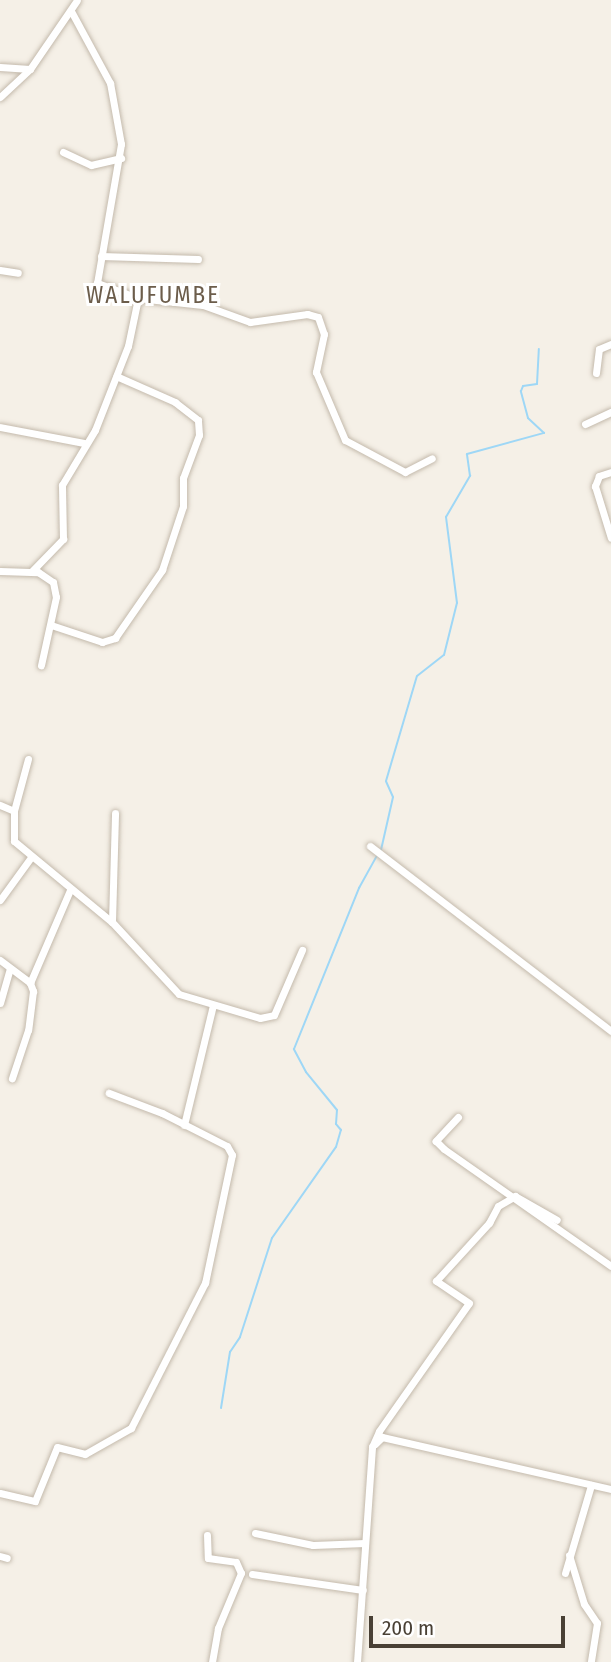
<!DOCTYPE html>
<style>
body{margin:0}
#map{position:relative;width:611px;height:1662px;overflow:hidden;background:#f5f0e7;font-family:"Fira Sans Condensed",sans-serif}
div>[style]{position:absolute}
.stream>*{height:2px;margin:-1px;padding:0 1px;transform-origin:1px;border-radius:1px;background:#9ed7f6}
.roads{filter:drop-shadow(0 0 2px #c4baac) drop-shadow(0 0 2px #c4baac)}
.minor>*{height:7px;margin:-3.5px;padding:0 3.5px;transform-origin:3.5px;border-radius:3.5px;background:#fff}
span{translate:-50% -50%;white-space:nowrap;text-align:center;line-height:1.15;-webkit-text-stroke:6px #fff;paint-order:stroke}
.quarter-label{font-size:23px;color:#6c5d4b;letter-spacing:2px}
.scale{position:absolute;left:369px;top:1616px;width:196px;height:32px;box-sizing:border-box;border:4px solid #494035;border-top:0;padding-left:9px;font-size:21px;line-height:24px;white-space:nowrap;color:#494035;-webkit-text-stroke:5px #fff;paint-order:stroke}
</style>
<div id="map">
<div class="stream">
<div style="left:381px;top:850px;width:54px;rotate:-77.2deg"></div>
<div style="left:393px;top:797px;width:17px;rotate:-114deg"></div>
<div style="left:386px;top:781px;width:109px;rotate:-73.6deg"></div>
<div style="left:417px;top:676px;width:34px;rotate:-38deg"></div>
<div style="left:444px;top:655px;width:54px;rotate:-76deg"></div>
<div style="left:457px;top:603px;width:87px;rotate:-97.3deg"></div>
<div style="left:446px;top:517px;width:48px;rotate:-59.7deg"></div>
<div style="left:470px;top:476px;width:22px;rotate:-98deg"></div>
<div style="left:467px;top:454px;width:80px;rotate:-15.3deg"></div>
<div style="left:544px;top:433px;width:22px;rotate:-137deg"></div>
<div style="left:528px;top:418px;width:28px;rotate:-105deg"></div>
<div style="left:521px;top:391px;width:5px;rotate:-68deg"></div>
<div style="left:523px;top:386px;width:14px;rotate:-8deg"></div>
<div style="left:537px;top:384px;width:35px;rotate:-87deg"></div>
<div style="left:221px;top:1408px;width:57px;rotate:-80.9deg"></div>
<div style="left:230px;top:1352px;width:18px;rotate:-56deg"></div>
<div style="left:240px;top:1337px;width:104px;rotate:-72.1deg"></div>
<div style="left:272px;top:1238px;width:111px;rotate:-54.9deg"></div>
<div style="left:336px;top:1147px;width:18px;rotate:-74deg"></div>
<div style="left:341px;top:1130px;width:8px;rotate:-130deg"></div>
<div style="left:336px;top:1124px;width:14px;rotate:-86deg"></div>
<div style="left:337px;top:1110px;width:49px;rotate:-129.2deg"></div>
<div style="left:306px;top:1072px;width:26px;rotate:-118deg"></div>
<div style="left:294px;top:1049px;width:174px;rotate:-68deg"></div>
<div style="left:359px;top:888px;width:39px;rotate:-61deg"></div>
</div>
<div class="roads">
<div class="minor">
<div style="left:0;top:67px;width:30px;rotate:4deg"></div>
<div style="left:0;top:97px;width:41px;rotate:-43deg"></div>
<div style="left:30px;top:69px;width:83px;rotate:-55.7deg"></div>
<div style="left:63px;top:152px;width:31px;rotate:25deg"></div>
<div style="left:91px;top:165px;width:31px;rotate:-13deg"></div>
<div style="left:101px;top:256px;width:97px;rotate:1.8deg"></div>
<div style="left:0;top:270px;width:18px;rotate:9deg"></div>
<div style="left:138px;top:298px;width:65px;rotate:6.1deg"></div>
<div style="left:203px;top:305px;width:50px;rotate:19.9deg"></div>
<div style="left:250px;top:322px;width:58px;rotate:-8deg"></div>
<div style="left:307px;top:314px;width:11px;rotate:15deg"></div>
<div style="left:318px;top:317px;width:18px;rotate:71deg"></div>
<div style="left:324px;top:334px;width:39px;rotate:102deg"></div>
<div style="left:316px;top:372px;width:74px;rotate:66.9deg"></div>
<div style="left:345px;top:440px;width:68px;rotate:28.1deg"></div>
<div style="left:405px;top:472px;width:30px;rotate:-27deg"></div>
<div style="left:596px;top:373px;width:24px;rotate:-83deg"></div>
<div style="left:599px;top:349px;width:13px;rotate:-23deg"></div>
<div style="left:585px;top:424px;width:29px;rotate:-25deg"></div>
<div style="left:0;top:427px;width:86px;rotate:10.8deg"></div>
<div style="left:611px;top:472px;width:13px;rotate:162deg"></div>
<div style="left:599px;top:476px;width:11px;rotate:112deg"></div>
<div style="left:595px;top:486px;width:54px;rotate:72.9deg"></div>
<div style="left:0;top:571px;width:38px;rotate:2deg"></div>
<div style="left:38px;top:572px;width:18px;rotate:34deg"></div>
<div style="left:53px;top:582px;width:15px;rotate:79deg"></div>
<div style="left:56px;top:597px;width:70px;rotate:102.4deg"></div>
<div style="left:32px;top:571px;width:45px;rotate:-45.9deg"></div>
<div style="left:63px;top:539px;width:54px;rotate:-91.1deg"></div>
<div style="left:62px;top:485px;width:64px;rotate:-59deg"></div>
<div style="left:95px;top:430px;width:90px;rotate:-68.6deg"></div>
<div style="left:128px;top:346px;width:49px;rotate:-78.2deg"></div>
<div style="left:138px;top:298px;width:44px;rotate:-159.9deg"></div>
<div style="left:97px;top:283px;width:141px;rotate:-80.2deg"></div>
<div style="left:121px;top:144px;width:62px;rotate:-100.2deg"></div>
<div style="left:110px;top:83px;width:82px;rotate:-118.4deg"></div>
<div style="left:51px;top:625px;width:54px;rotate:18.4deg"></div>
<div style="left:102px;top:642px;width:14px;rotate:-17deg"></div>
<div style="left:115px;top:638px;width:83px;rotate:-55.3deg"></div>
<div style="left:162px;top:570px;width:67px;rotate:-71.8deg"></div>
<div style="left:183px;top:506px;width:28px;rotate:-90deg"></div>
<div style="left:183px;top:478px;width:46px;rotate:-69.6deg"></div>
<div style="left:199px;top:435px;width:15px;rotate:-94deg"></div>
<div style="left:198px;top:420px;width:29px;rotate:-142deg"></div>
<div style="left:175px;top:402px;width:64px;rotate:-156.2deg"></div>
<div style="left:28px;top:759px;width:54px;rotate:105.1deg"></div>
<div style="left:14px;top:811px;width:30px;rotate:90deg"></div>
<div style="left:14px;top:841px;width:127px;rotate:39.6deg"></div>
<div style="left:112px;top:922px;width:98px;rotate:47.1deg"></div>
<div style="left:179px;top:994px;width:84px;rotate:16.5deg"></div>
<div style="left:260px;top:1018px;width:14px;rotate:-12deg"></div>
<div style="left:274px;top:1015px;width:71px;rotate:-66.7deg"></div>
<div style="left:0;top:805px;width:15px;rotate:23deg"></div>
<div style="left:370px;top:846px;width:304px;rotate:37.5deg"></div>
<div style="left:0;top:900px;width:54px;rotate:-54deg"></div>
<div style="left:112px;top:922px;width:109px;rotate:-88.4deg"></div>
<div style="left:0;top:960px;width:38px;rotate:37deg"></div>
<div style="left:30px;top:983px;width:9px;rotate:69deg"></div>
<div style="left:33px;top:991px;width:39px;rotate:97deg"></div>
<div style="left:28px;top:1030px;width:51px;rotate:108.4deg"></div>
<div style="left:30px;top:983px;width:101px;rotate:-66.7deg"></div>
<div style="left:0;top:1003px;width:36px;rotate:-74deg"></div>
<div style="left:458px;top:1117px;width:33px;rotate:133deg"></div>
<div style="left:436px;top:1141px;width:11px;rotate:45deg"></div>
<div style="left:444px;top:1149px;width:204px;rotate:35deg"></div>
<div style="left:184px;top:1125px;width:123px;rotate:-76.4deg"></div>
<div style="left:375px;top:1444px;width:10px;rotate:-45deg"></div>
<div style="left:382px;top:1437px;width:235px;rotate:12.8deg"></div>
<div style="left:0;top:1493px;width:36px;rotate:13deg"></div>
<div style="left:35px;top:1501px;width:58px;rotate:-67.8deg"></div>
<div style="left:57px;top:1447px;width:29px;rotate:14deg"></div>
<div style="left:85px;top:1454px;width:53px;rotate:-29.5deg"></div>
<div style="left:131px;top:1428px;width:163px;rotate:-63deg"></div>
<div style="left:205px;top:1283px;width:131px;rotate:-78.1deg"></div>
<div style="left:232px;top:1155px;width:10px;rotate:-119deg"></div>
<div style="left:227px;top:1146px;width:73px;rotate:-153.1deg"></div>
<div style="left:162px;top:1113px;width:57px;rotate:-159.3deg"></div>
<div style="left:255px;top:1533px;width:59px;rotate:11.7deg"></div>
<div style="left:313px;top:1545px;width:52px;rotate:-2.2deg"></div>
<div style="left:207px;top:1535px;width:23px;rotate:88deg"></div>
<div style="left:208px;top:1558px;width:28px;rotate:8deg"></div>
<div style="left:236px;top:1562px;width:12px;rotate:66deg"></div>
<div style="left:241px;top:1573px;width:60px;rotate:112.7deg"></div>
<div style="left:218px;top:1628px;width:35px;rotate:100deg"></div>
<div style="left:569px;top:1555px;width:51px;rotate:73deg"></div>
<div style="left:584px;top:1604px;width:23px;rotate:56deg"></div>
<div style="left:597px;top:1623px;width:39px;rotate:99deg"></div>
<div style="left:0;top:1556px;width:7px;rotate:16deg"></div>
<div style="left:565px;top:1573px;width:92px;rotate:-73.5deg"></div>
<div style="left:252px;top:1574px;width:112px;rotate:8.2deg"></div>
<div style="left:357px;top:1662px;width:216px;rotate:-86deg"></div>
<div style="left:372px;top:1447px;width:17px;rotate:-66deg"></div>
<div style="left:379px;top:1431px;width:156px;rotate:-54.9deg"></div>
<div style="left:469px;top:1303px;width:40px;rotate:-146deg"></div>
<div style="left:436px;top:1281px;width:79px;rotate:-47.6deg"></div>
<div style="left:489px;top:1223px;width:19px;rotate:-62deg"></div>
<div style="left:498px;top:1206px;width:20px;rotate:-30deg"></div>
<div style="left:515px;top:1196px;width:48px;rotate:29.7deg"></div>
</div>
</div>
<div class="quarter-label">
<span style="left:153px;top:295px">WALUFUMBE</span>
</div>
<div class="scale">200 m</div>
</div>
